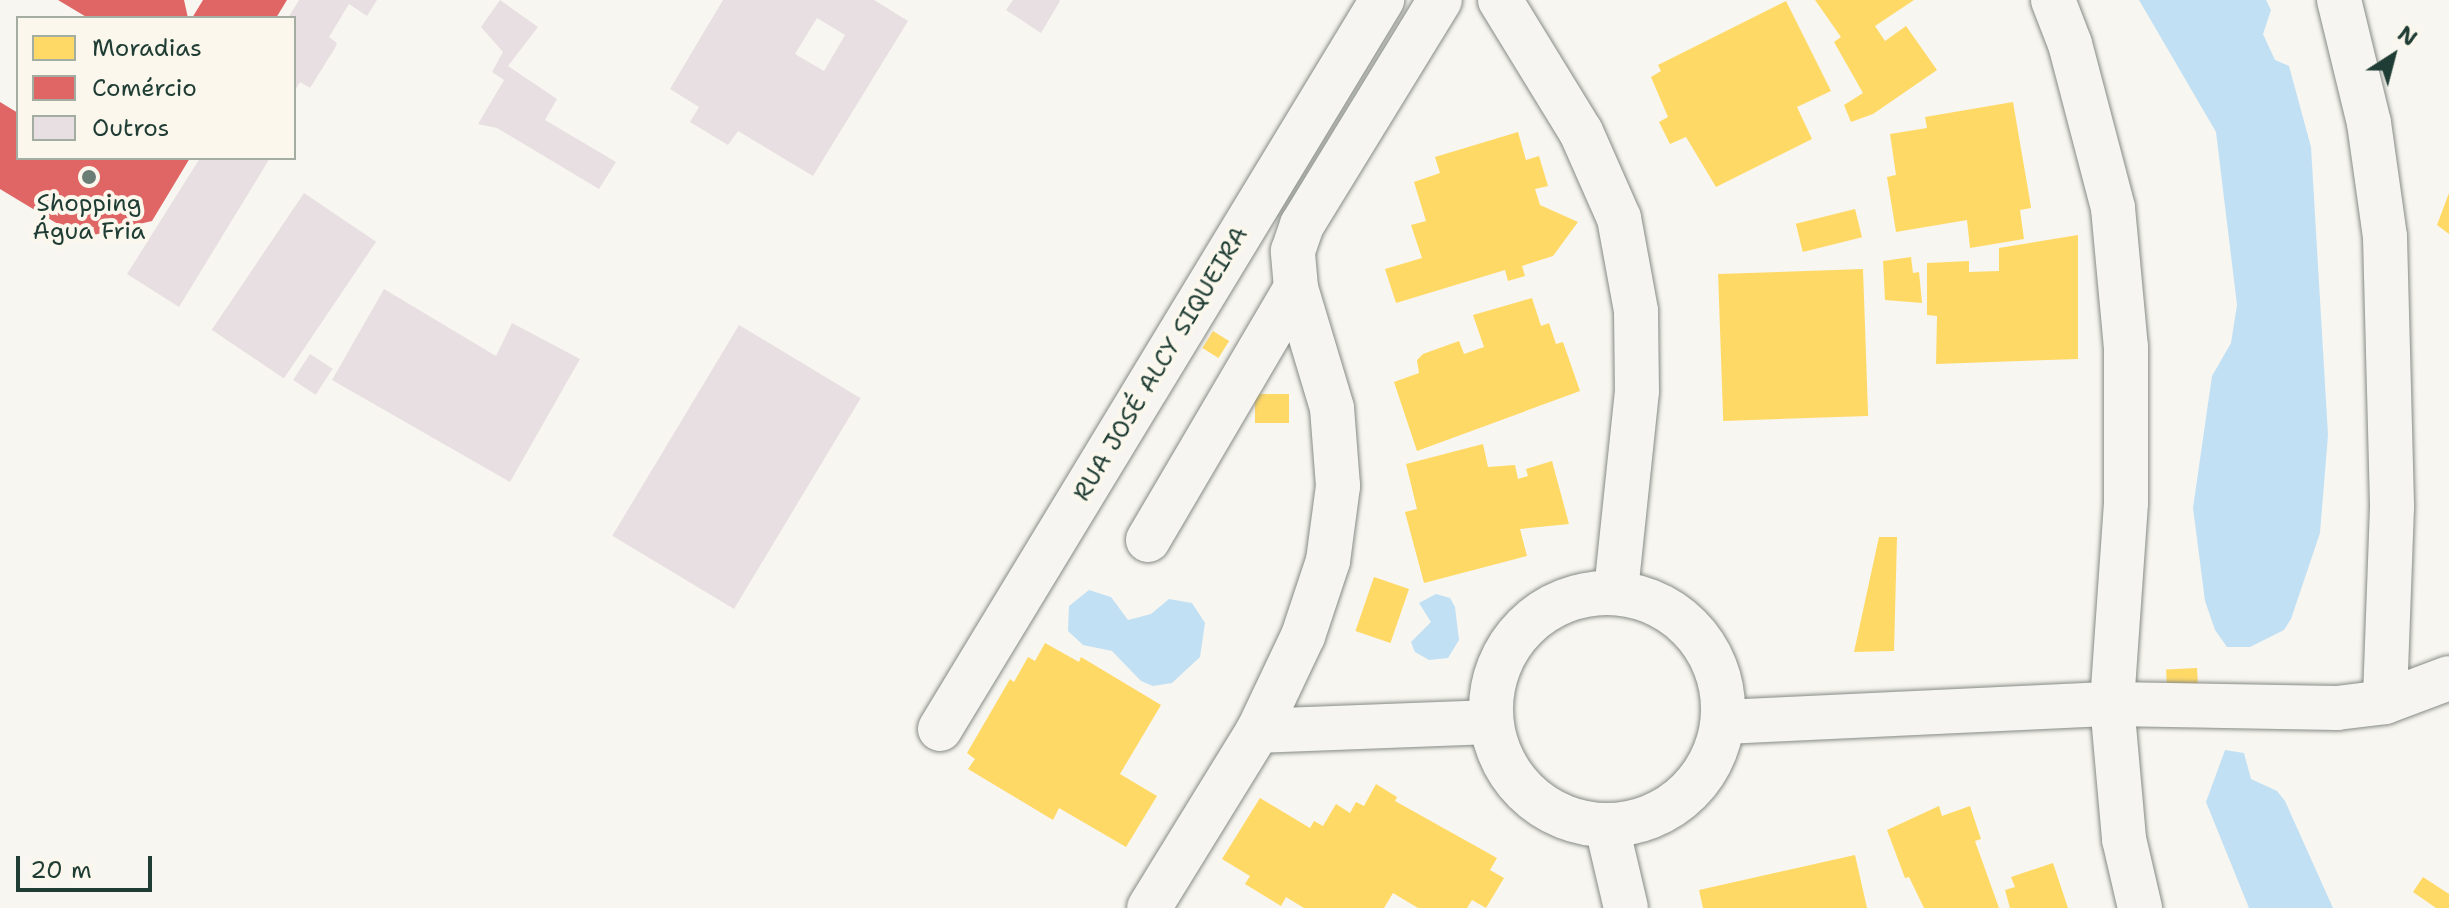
<!DOCTYPE html>
<meta charset="utf-8">
<style>
body{margin:0}
#map{position:relative;width:2449px;height:908px;overflow:hidden;background:#f8f6f0;font-family:"Shantell Sans",sans-serif}
div>[style]{position:absolute}
.water>*{inset:0;background:#c1e0f4}
.homes>*{inset:0;background:#ffd966;transform-origin:0 0}
.shops>*{inset:0;background:#e06666}
.building>*{inset:0;background:#e8dfe3;transform-origin:0 0}
.roads{filter:drop-shadow(0 0 2px #868b86) drop-shadow(0 0 2px #868b86)}
.minor>*{height:44px;margin:-22px;padding:0 22px;transform-origin:22px;border-radius:22px;background:#f6f5f1}
.minor>.ring{margin:-22px;padding:0;box-sizing:content-box;background:none;border:44px solid #f6f5f1;border-radius:50%}
.dots>*{width:22px;height:22px;translate:-50% -50%;box-sizing:border-box;border:4px solid #fbf7ec;border-radius:50%}
span{translate:-50% -50%;white-space:nowrap;text-align:center;line-height:1.15;-webkit-text-stroke:8px #fbf7ec;paint-order:stroke}
.poi-label{font-size:24px;color:#1f3d34}
.street-label{font-size:24px;color:#1f3d34}
.legend{position:absolute;left:16px;top:16px;width:280px;height:144px;box-sizing:border-box;background:#fbf7ec;border:2px solid #a3ada2;margin:0;padding:10px 14px;list-style:none;font-size:24px;color:#1f3d34}
.legend li{display:flex;align-items:center;gap:16px;height:40px}
.legend b{width:40px;border:2px solid #a3ada2}
.north{position:absolute;left:2353px;top:16px;width:80px;height:80px;-webkit-text-stroke:6px #fbf7ec;paint-order:stroke;rotate:36deg;font-size:22px;font-weight:700;line-height:32px;text-align:center;color:#1f3d34}
.north::after{content:'';display:block;margin:auto;width:28px;height:36px;background:#1f3d34;clip-path:polygon(50% 0,100% 100%,50% 72%,0 100%)}
.scale{position:absolute;left:16px;top:856px;width:136px;height:36px;box-sizing:border-box;border:4px solid #1f3d34;border-top:0;padding-left:10px;font-size:24px;line-height:28px;white-space:nowrap;color:#1f3d34;-webkit-text-stroke:6px #fbf7ec;paint-order:stroke}
</style>
<div id="map">
<div class="water">
<div style="clip-path:polygon(2139px 0,2266px 0,2271px 10px,2263px 34px,2275px 60px,2289px 66px,2311px 147px,2328px 435px,2320px 533px,2291px 619px,2284px 630px,2250px 647px,2227px 647px,2215px 630px,2205px 601px,2193px 508px,2212px 376px,2231px 343px,2237px 305px,2216px 132px)"></div>
<div style="clip-path:polygon(1089px 590px,1111px 597px,1128px 620px,1151px 614px,1169px 599px,1192px 603px,1205px 623px,1200px 657px,1172px 683px,1153px 686px,1141px 681px,1112px 651px,1083px 645px,1068px 631px,1069px 606px)"></div>
<div style="clip-path:polygon(1436px 594px,1450px 598px,1455px 607px,1459px 640px,1448px 658px,1429px 660px,1415px 652px,1411px 642px,1431px 622px,1419px 603px)"></div>
<div style="clip-path:polygon(2225px 750px,2244px 753px,2251px 779px,2277px 791px,2285px 801px,2333px 908px,2249px 908px,2206px 802px)"></div>
</div>
<div class="homes">
<div style="clip-path:polygon(1815px 0,1914px 0,1875px 26px,1885px 41px,1906px 26px,1937px 70px,1873px 114px,1851px 122px,1844px 105px,1863px 93px,1834px 42px,1841px 37px)"></div>
<div style="clip-path:polygon(1786px 1px,1831px 91px,1797px 107px,1812px 139px,1716px 187px,1686px 137px,1670px 144px,1659px 122px,1668px 117px,1651px 77px,1661px 71px,1658px 65px)"></div>
<div style="clip-path:polygon(2013px 102px,2030px 201px,2031px 208px,2020px 210px,2024px 239px,1970px 248px,1967px 220px,1896px 232px,1887px 177px,1896px 175px,1890px 134px,1927px 128px,1925px 117px)"></div>
<div style="clip-path:polygon(1518px 132px,1526px 160px,1539px 156px,1548px 186px,1535px 189px,1540px 205px,1578px 222px,1553px 256px,1522px 266px,1525px 276px,1508px 281px,1505px 270px,1396px 303px,1385px 269px,1422px 258px,1411px 225px,1426px 221px,1414px 182px,1440px 173px,1435px 157px)"></div>
<div style="clip-path:polygon(2449px 193px,2449px 234px,2437px 225px)"></div>
<div style="left:1855px;top:209px;width:29px;height:61px;rotate:76deg"></div>
<div style="clip-path:polygon(2078px 235px,2078px 359px,1936px 364px,1937px 316px,1927px 315px,1927px 263px,1969px 261px,1969px 272px,1999px 271px,1999px 248px)"></div>
<div style="clip-path:polygon(1911px 257px,1913px 273px,1919px 272px,1922px 303px,1885px 300px,1883px 261px)"></div>
<div style="left:1863px;top:269px;width:147px;height:145px;rotate:88deg"></div>
<div style="clip-path:polygon(1532px 298px,1541px 326px,1549px 323px,1556px 344px,1563px 342px,1580px 391px,1417px 451px,1394px 382px,1419px 373px,1417px 360px,1423px 354px,1459px 341px,1464px 354px,1484px 347px,1473px 315px)"></div>
<div style="left:1213px;top:331px;width:19px;height:20px;rotate:32deg"></div>
<div style="left:1255px;top:394px;width:34px;height:29px"></div>
<div style="clip-path:polygon(1483px 444px,1488px 467px,1515px 465px,1518px 479px,1528px 476px,1526px 469px,1552px 461px,1569px 524px,1520px 529px,1527px 556px,1424px 583px,1405px 512px,1417px 509px,1406px 464px)"></div>
<div style="clip-path:polygon(1879px 537px,1897px 537px,1894px 651px,1854px 652px)"></div>
<div style="left:1374px;top:577px;width:37px;height:57px;rotate:19deg"></div>
<div style="clip-path:polygon(1045px 643px,1079px 662px,1081px 657px,1161px 705px,1120px 774px,1157px 796px,1126px 847px,1059px 808px,1053px 820px,968px 769px,975px 759px,967px 753px,1010px 679px,1014px 682px,1028px 657px,1035px 661px)"></div>
<div style="left:2197px;top:668px;width:20px;height:31px;rotate:87deg"></div>
<div style="clip-path:polygon(1376px 784px,1397px 797px,1395px 801px,1497px 858px,1490px 870px,1504px 878px,1486px 908px,1472px 900px,1467px 908px,1418px 908px,1393px 893px,1384px 908px,1304px 908px,1286px 897px,1281px 906px,1245px 884px,1250px 876px,1222px 859px,1260px 798px,1310px 828px,1314px 821px,1323px 826px,1336px 804px,1350px 813px,1356px 802px,1364px 806px)"></div>
<div style="clip-path:polygon(1939px 806px,1942px 816px,1970px 806px,1981px 839px,1975px 841px,1999px 908px,1924px 908px,1909px 877px,1905px 878px,1887px 830px)"></div>
<div style="clip-path:polygon(1855px 855px,1867px 908px,1703px 908px,1699px 890px)"></div>
<div style="clip-path:polygon(2053px 863px,2068px 908px,2010px 908px,2005px 890px,2015px 887px,2011px 877px)"></div>
<div style="clip-path:polygon(2423px 877px,2449px 894px,2449px 908px,2436px 908px,2413px 892px)"></div>
</div>
<div class="shops">
<div style="clip-path:polygon(58px 0,184px 0,188px 18px,88px 18px)"></div>
<div style="clip-path:polygon(203px 0,287px 0,276px 18px,192px 18px)"></div>
<div style="clip-path:polygon(0 102px,18px 113px,18px 158px,190px 158px,152px 221px,81px 238px,0 189px)"></div>
</div>
<div class="building">
<div style="clip-path:polygon(299px 0,377px 0,367px 16px,349px 4px,329px 37px,337px 43px,335px 48px,310px 88px,300px 82px,294px 92px,294px 18px,288px 18px)"></div>
<div style="clip-path:polygon(500px 0,538px 27px,508px 66px,557px 99px,545px 120px,616px 162px,599px 189px,497px 128px,478px 124px,504px 80px,492px 72px,503px 52px,481px 27px)"></div>
<div style="clip-path:polygon(evenodd,723px 0,874px 0,908px 21px,813px 176px,738px 131px,728px 145px,690px 122px,699px 107px,670px 89px,723px 0,817px 18px,845px 35px,824px 71px,795px 54px,817px 18px)"></div>
<div style="clip-path:polygon(1013px 0,1059px 0,1060px 1px,1041px 33px,1006px 10px)"></div>
<div style="clip-path:polygon(200px 158px,270px 158px,179px 307px,127px 274px)"></div>
<div style="left:304px;top:193px;width:87px;height:165px;rotate:34deg"></div>
<div style="clip-path:polygon(384px 289px,496px 356px,512px 323px,580px 359px,510px 482px,332px 380px)"></div>
<div style="left:739px;top:325px;width:142px;height:246px;rotate:31deg"></div>
<div style="left:310px;top:354px;width:27px;height:31px;rotate:33deg"></div>
</div>
<div class="roads">
<div class="minor">
<div style="left:1500px;top:0;width:155px;rotate:58.5deg"></div>
<div style="left:1581px;top:132px;width:94px;rotate:66.2deg"></div>
<div style="left:1619px;top:218px;width:95px;rotate:79.6deg"></div>
<div style="left:1636px;top:311px;width:80px;rotate:89.3deg"></div>
<div style="left:1637px;top:391px;width:201px;rotate:96deg"></div>
<div style="left:2053px;top:0;width:47px;rotate:68.9deg"></div>
<div style="left:2070px;top:44px;width:170px;rotate:75.3deg"></div>
<div style="left:2113px;top:208px;width:140px;rotate:84.7deg"></div>
<div style="left:2126px;top:347px;width:156px;rotate:90deg"></div>
<div style="left:2126px;top:503px;width:201px;rotate:94deg"></div>
<div style="left:2112px;top:704px;width:136px;rotate:84.9deg"></div>
<div style="left:2124px;top:839px;width:71px;rotate:76.9deg"></div>
<div style="left:2339px;top:0;width:127px;rotate:76.3deg"></div>
<div style="left:2369px;top:123px;width:115px;rotate:82deg"></div>
<div style="left:2385px;top:237px;width:270px;rotate:88.5deg"></div>
<div style="left:2392px;top:507px;width:195px;rotate:92.1deg"></div>
<div style="left:1148px;top:540px;width:292px;rotate:-59.6deg"></div>
<div class="ring" style="left:1491px;top:593px;width:188px;height:188px"></div>
<div style="left:1724px;top:722px;width:388px;rotate:-2.7deg"></div>
<div style="left:2112px;top:704px;width:225px;rotate:1deg"></div>
<div style="left:2337px;top:708px;width:48px;rotate:-7.1deg"></div>
<div style="left:2385px;top:702px;width:68px;rotate:-20.6deg"></div>
<div style="left:940px;top:729px;width:853px;rotate:-58.77deg"></div>
<div style="left:1258px;top:731px;width:231px;rotate:-2.2deg"></div>
<div style="left:1607px;top:827px;width:83px;rotate:76.8deg"></div>
<div style="left:1149px;top:908px;width:208px;rotate:-58.4deg"></div>
<div style="left:1258px;top:731px;width:105px;rotate:-64.7deg"></div>
<div style="left:1303px;top:636px;width:79px;rotate:-71.6deg"></div>
<div style="left:1328px;top:561px;width:76px;rotate:-82.4deg"></div>
<div style="left:1338px;top:486px;width:78px;rotate:-94.4deg"></div>
<div style="left:1332px;top:408px;width:125px;rotate:-106.7deg"></div>
<div style="left:1296px;top:288px;width:37px;rotate:-95deg"></div>
<div style="left:1293px;top:251px;width:28px;rotate:-71deg"></div>
<div style="left:1302px;top:225px;width:264px;rotate:-58.5deg"></div>
</div>
</div>
<div class="dots">
<div style="left:89px;top:177px;background:#6b7e76"></div>
</div>
<div class="poi-label">
<span style="left:89px;top:218px">Shopping<br>Água Fria</span>
</div>
<div class="street-label">
<span style="left:1161px;top:364px;rotate:-59deg">RUA JOSÉ ALCY SIQUEIRA</span>
</div>
<ul class="legend">
<li><b style="height:22px;background:#ffd966"></b>Moradias</li>
<li><b style="height:22px;background:#e06666"></b>Comércio</li>
<li><b style="height:22px;background:#e8dfe3"></b>Outros</li>
</ul>
<div class="north">N</div>
<div class="scale">20 m</div>
</div>
